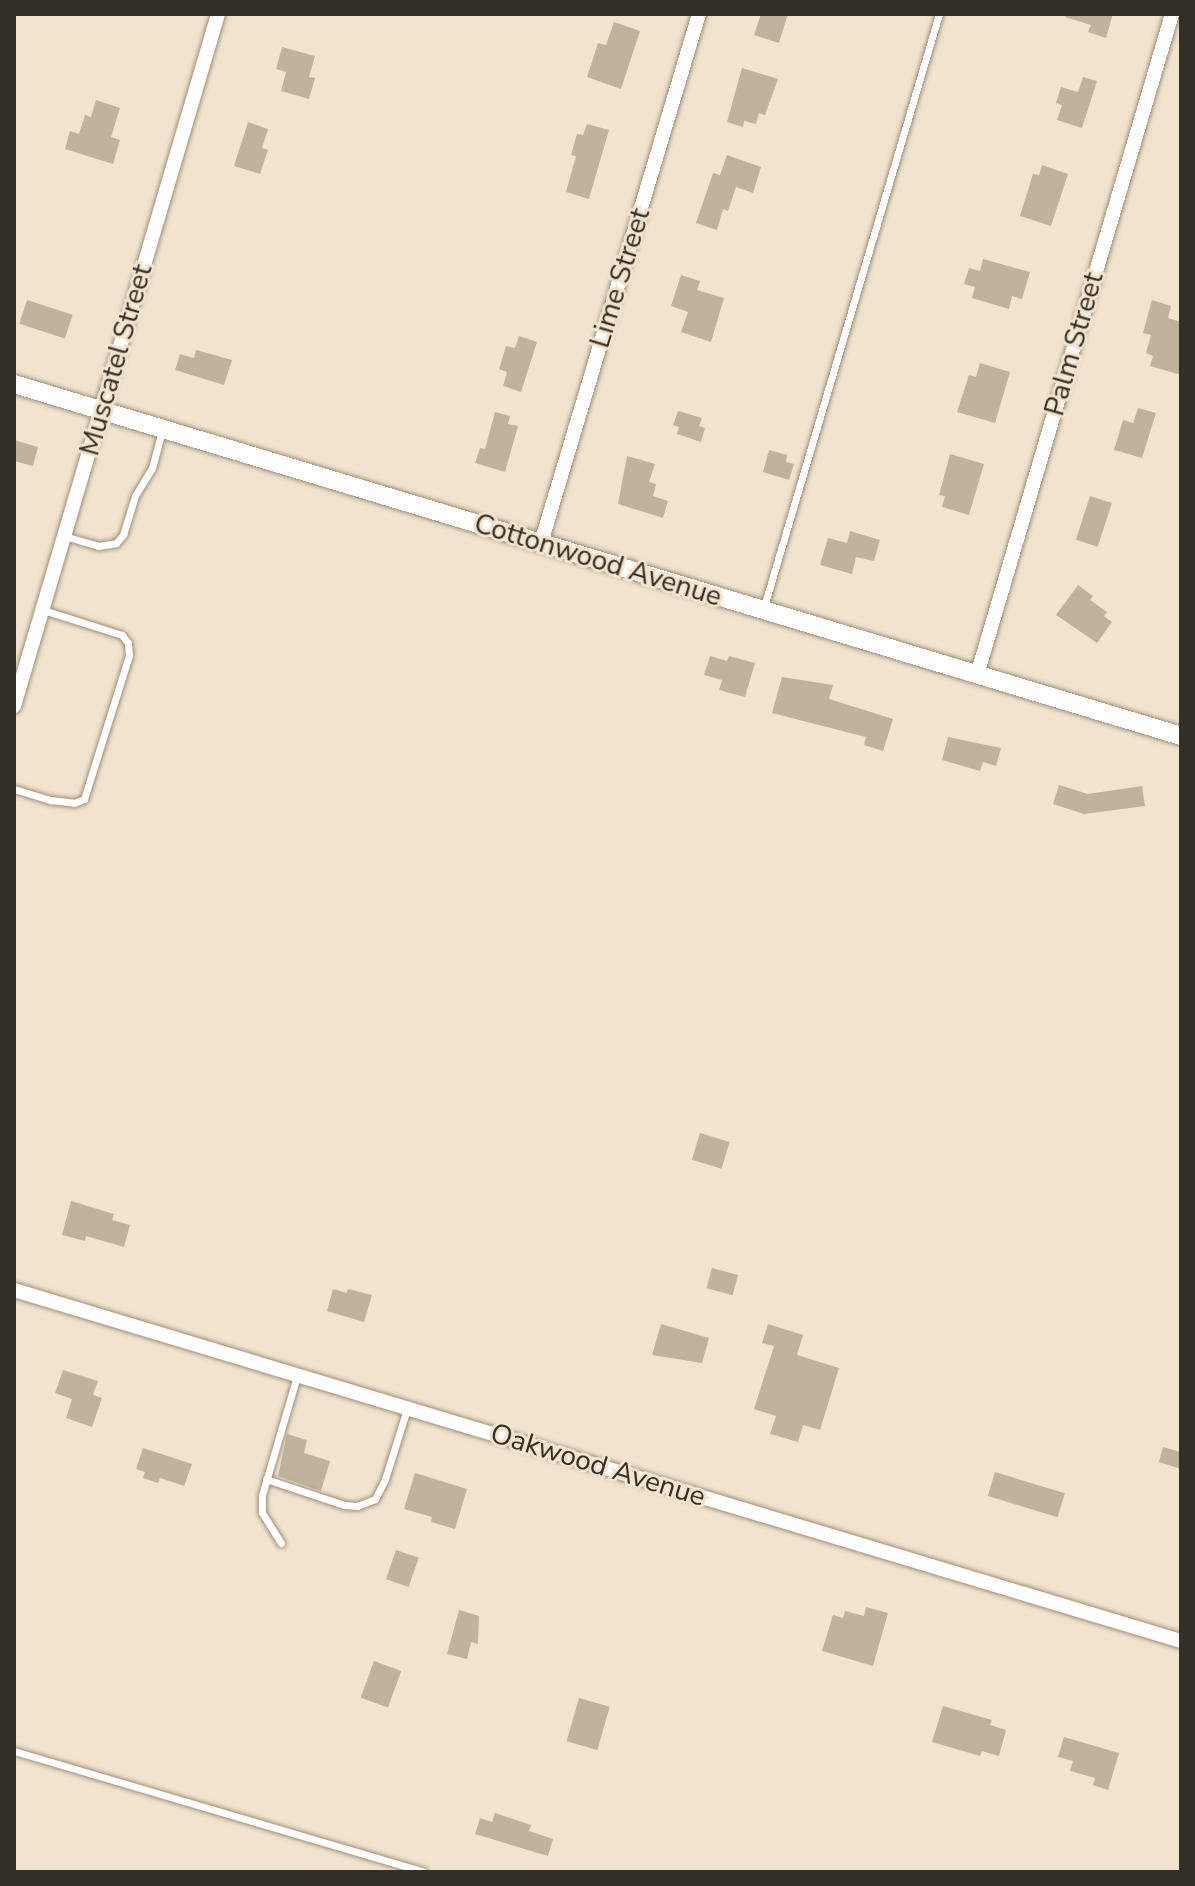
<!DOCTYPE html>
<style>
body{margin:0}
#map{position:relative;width:1195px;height:1886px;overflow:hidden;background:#f1e3cd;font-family:"Nunito Sans",sans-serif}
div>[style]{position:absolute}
.building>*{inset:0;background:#c0b39e;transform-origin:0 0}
.roads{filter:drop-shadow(0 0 2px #9d907c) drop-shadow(0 0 2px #9d907c)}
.lane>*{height:7px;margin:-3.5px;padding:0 3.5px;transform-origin:3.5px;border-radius:3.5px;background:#fff}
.street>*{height:14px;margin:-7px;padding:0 7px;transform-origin:7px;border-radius:7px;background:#fff}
.secondary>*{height:18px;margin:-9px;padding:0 9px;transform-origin:9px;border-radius:9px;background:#fff}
span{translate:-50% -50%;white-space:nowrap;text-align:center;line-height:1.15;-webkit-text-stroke:6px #f1e3cd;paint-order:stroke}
.street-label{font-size:28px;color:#342f26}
.frame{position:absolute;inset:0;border:16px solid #342f26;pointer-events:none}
</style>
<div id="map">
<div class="building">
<div style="clip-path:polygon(761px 14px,788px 14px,779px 43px,754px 35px)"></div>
<div style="clip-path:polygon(1066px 14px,1113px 14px,1106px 38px,1088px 32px,1091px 25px,1065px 17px)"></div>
<div style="clip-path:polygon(614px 22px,640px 31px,621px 89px,587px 77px,598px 43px,606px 45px)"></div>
<div style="clip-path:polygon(282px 47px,315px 56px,309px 77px,315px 78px,309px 99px,281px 91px,286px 72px,276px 69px)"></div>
<div style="clip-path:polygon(742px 68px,778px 79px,765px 115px,759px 113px,756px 124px,744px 121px,743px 127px,727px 122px)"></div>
<div style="clip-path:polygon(1083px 77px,1097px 81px,1082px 128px,1057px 120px,1062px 105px,1056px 103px,1061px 87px,1078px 92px)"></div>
<div style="clip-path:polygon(96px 100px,120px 108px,111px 137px,120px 140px,113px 164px,65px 149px,70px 131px,79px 134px,85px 115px,91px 117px)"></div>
<div style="clip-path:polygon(248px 122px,268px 129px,262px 148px,268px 150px,260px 174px,234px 166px)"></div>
<div style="clip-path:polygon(587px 124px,609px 130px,589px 199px,566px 192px,576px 156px,571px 155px,577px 134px,583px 135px)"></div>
<div style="clip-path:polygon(727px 155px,761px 167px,753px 193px,736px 187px,728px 211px,723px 209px,717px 230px,696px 223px,713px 173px,720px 175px)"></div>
<div style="clip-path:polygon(1042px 165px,1068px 174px,1051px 226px,1020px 216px,1033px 174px,1039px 175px)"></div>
<div style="clip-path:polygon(983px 259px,1030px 272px,1022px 299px,1012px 296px,1009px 309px,972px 298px,975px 287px,964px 284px,969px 268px,980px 271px)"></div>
<div style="clip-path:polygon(681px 275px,700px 281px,697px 290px,724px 298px,711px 342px,681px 332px,688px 312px,671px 306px)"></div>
<div style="left:27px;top:300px;width:48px;height:25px;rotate:18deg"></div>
<div style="clip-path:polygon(1152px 300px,1171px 306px,1168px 318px,1181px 322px,1181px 375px,1150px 366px,1153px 356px,1146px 353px,1151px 335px,1143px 333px)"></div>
<div style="clip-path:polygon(519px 336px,537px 342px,521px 392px,503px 386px,507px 372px,499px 369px,506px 346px,515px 348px)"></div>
<div style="clip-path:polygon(196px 350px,232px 360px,224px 385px,175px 370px,180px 354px,194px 358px)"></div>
<div style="clip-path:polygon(980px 363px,1010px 372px,995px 423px,957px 412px,969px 375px,976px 377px)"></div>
<div style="clip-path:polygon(1138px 408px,1156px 413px,1142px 458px,1114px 450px,1123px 420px,1133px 423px)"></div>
<div style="clip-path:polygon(678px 411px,702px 418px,699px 426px,705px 428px,701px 442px,677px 434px,679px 427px,673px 425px)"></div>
<div style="clip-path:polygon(495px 412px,510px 416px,508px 424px,518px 426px,505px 472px,475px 463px,480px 448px,485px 449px)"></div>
<div style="clip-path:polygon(14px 440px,38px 447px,33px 466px,14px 461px)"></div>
<div style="clip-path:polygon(769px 450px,787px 455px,786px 462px,794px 464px,789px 480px,763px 472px)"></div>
<div style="clip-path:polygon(950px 454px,984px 464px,969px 515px,942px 507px,945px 496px,939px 495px)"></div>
<div style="clip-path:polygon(627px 456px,655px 464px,649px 482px,656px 484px,653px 496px,668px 501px,663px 518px,618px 504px)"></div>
<div style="left:1090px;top:496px;width:23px;height:46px;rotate:18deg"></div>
<div style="clip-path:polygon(850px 531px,880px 540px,874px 561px,856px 557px,852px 574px,820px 565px,828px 538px,847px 543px)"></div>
<div style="clip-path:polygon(1078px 585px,1093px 596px,1090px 600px,1107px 612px,1104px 616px,1112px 622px,1097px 643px,1056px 615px)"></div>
<div style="clip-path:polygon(710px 656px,727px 661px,729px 656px,755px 663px,745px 697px,719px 690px,722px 680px,704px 675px)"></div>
<div style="clip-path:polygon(782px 677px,833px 685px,829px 699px,893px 719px,883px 751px,864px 745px,866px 737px,772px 713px)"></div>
<div style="clip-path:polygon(948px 737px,1001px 748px,996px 766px,983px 762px,980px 771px,942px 760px)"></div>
<div style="clip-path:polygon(1059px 785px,1088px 794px,1142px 786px,1145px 806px,1084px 814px,1053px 804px)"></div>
<div style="left:700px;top:1133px;width:31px;height:28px;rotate:17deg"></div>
<div style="clip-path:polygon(71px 1201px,114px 1214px,112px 1220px,130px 1225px,124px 1247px,86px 1236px,85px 1241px,62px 1235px)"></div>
<div style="left:712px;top:1268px;width:27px;height:21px;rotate:15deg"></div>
<div style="clip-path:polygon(333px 1289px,347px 1293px,348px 1289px,372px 1295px,364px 1322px,327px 1311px)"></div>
<div style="clip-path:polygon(661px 1324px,709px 1338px,702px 1363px,652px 1355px)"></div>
<div style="clip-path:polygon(768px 1324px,803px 1335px,797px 1355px,839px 1368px,820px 1430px,803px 1425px,798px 1442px,770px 1434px,776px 1416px,754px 1409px,774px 1346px,762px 1343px)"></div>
<div style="clip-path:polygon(63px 1370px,98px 1381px,93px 1395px,102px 1398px,92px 1427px,66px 1418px,72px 1399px,55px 1393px)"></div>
<div style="clip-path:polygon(287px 1434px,307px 1440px,304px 1453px,330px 1461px,321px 1491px,278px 1476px)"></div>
<div style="clip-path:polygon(1163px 1447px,1181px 1452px,1181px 1469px,1159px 1462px)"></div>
<div style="clip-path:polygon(143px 1448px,192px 1464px,184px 1486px,160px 1478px,158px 1483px,143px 1478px,145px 1472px,136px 1469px)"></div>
<div style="left:995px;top:1472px;width:73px;height:25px;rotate:17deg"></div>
<div style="clip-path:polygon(415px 1473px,467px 1489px,455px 1529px,431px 1522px,432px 1517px,404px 1509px)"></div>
<div style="left:396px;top:1550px;width:24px;height:31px;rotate:19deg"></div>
<div style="clip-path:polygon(866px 1607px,888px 1613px,873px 1666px,822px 1651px,833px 1615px,843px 1618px,845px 1611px,864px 1616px)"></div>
<div style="clip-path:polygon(459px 1610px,479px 1616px,478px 1644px,471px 1642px,467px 1659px,447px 1654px)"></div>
<div style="left:374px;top:1661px;width:29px;height:39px;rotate:20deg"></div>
<div style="left:579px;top:1698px;width:32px;height:45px;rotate:16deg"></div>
<div style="clip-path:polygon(943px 1706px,992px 1720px,990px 1725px,1006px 1730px,999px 1756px,982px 1751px,980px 1756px,932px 1742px)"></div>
<div style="clip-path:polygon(1064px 1737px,1119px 1753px,1108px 1790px,1093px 1785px,1095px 1778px,1070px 1771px,1073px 1761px,1058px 1757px)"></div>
<div style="clip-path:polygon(495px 1813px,531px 1825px,529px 1831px,553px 1839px,548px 1856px,475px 1834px,480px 1818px,492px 1822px)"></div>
</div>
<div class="roads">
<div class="lane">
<div style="left:64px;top:536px;width:35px;rotate:16deg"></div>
<div style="left:98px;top:546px;width:18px;rotate:-9deg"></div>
<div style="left:116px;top:543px;width:11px;rotate:-49deg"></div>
<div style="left:123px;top:535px;width:41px;rotate:-72.9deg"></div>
<div style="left:135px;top:496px;width:33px;rotate:-59deg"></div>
<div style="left:152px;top:468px;width:39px;rotate:-75deg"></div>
<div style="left:763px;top:610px;width:621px;rotate:-73.55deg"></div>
<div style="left:14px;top:789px;width:39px;rotate:17deg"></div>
<div style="left:51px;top:800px;width:23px;rotate:7deg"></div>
<div style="left:74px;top:803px;width:11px;rotate:-22deg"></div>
<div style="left:84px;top:799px;width:151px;rotate:-72.6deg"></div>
<div style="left:129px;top:655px;width:12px;rotate:-95deg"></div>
<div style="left:128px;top:643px;width:10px;rotate:-127deg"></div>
<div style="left:122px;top:635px;width:83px;rotate:-162.4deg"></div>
<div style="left:266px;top:1479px;width:82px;rotate:18.4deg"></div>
<div style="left:344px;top:1505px;width:13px;rotate:4deg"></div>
<div style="left:357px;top:1506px;width:19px;rotate:-21deg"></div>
<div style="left:375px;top:1499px;width:22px;rotate:-63deg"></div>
<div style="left:385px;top:1479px;width:73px;rotate:-72.6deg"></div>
<div style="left:281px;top:1543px;width:36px;rotate:-122deg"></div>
<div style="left:262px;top:1512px;width:17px;rotate:-90deg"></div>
<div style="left:262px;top:1495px;width:124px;rotate:-73.6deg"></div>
<div style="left:14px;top:1751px;width:427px;rotate:16.4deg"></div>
</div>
<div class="street">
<div style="left:541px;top:543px;width:552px;rotate:-73.37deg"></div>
<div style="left:977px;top:675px;width:689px;rotate:-73.56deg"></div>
<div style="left:14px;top:706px;width:721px;rotate:-73.57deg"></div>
<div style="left:14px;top:1290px;width:1219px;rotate:16.74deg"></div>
</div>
<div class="secondary">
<div style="left:14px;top:384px;width:1219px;rotate:16.78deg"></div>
</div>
</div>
<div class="street-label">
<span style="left:620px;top:278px;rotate:-73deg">Lime Street</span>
<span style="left:1074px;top:344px;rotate:-74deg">Palm Street</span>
<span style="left:116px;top:360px;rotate:-74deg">Muscatel Street</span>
<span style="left:598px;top:560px;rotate:17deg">Cottonwood Avenue</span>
<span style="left:598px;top:1465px;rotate:17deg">Oakwood Avenue</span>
</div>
<div class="frame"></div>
</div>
